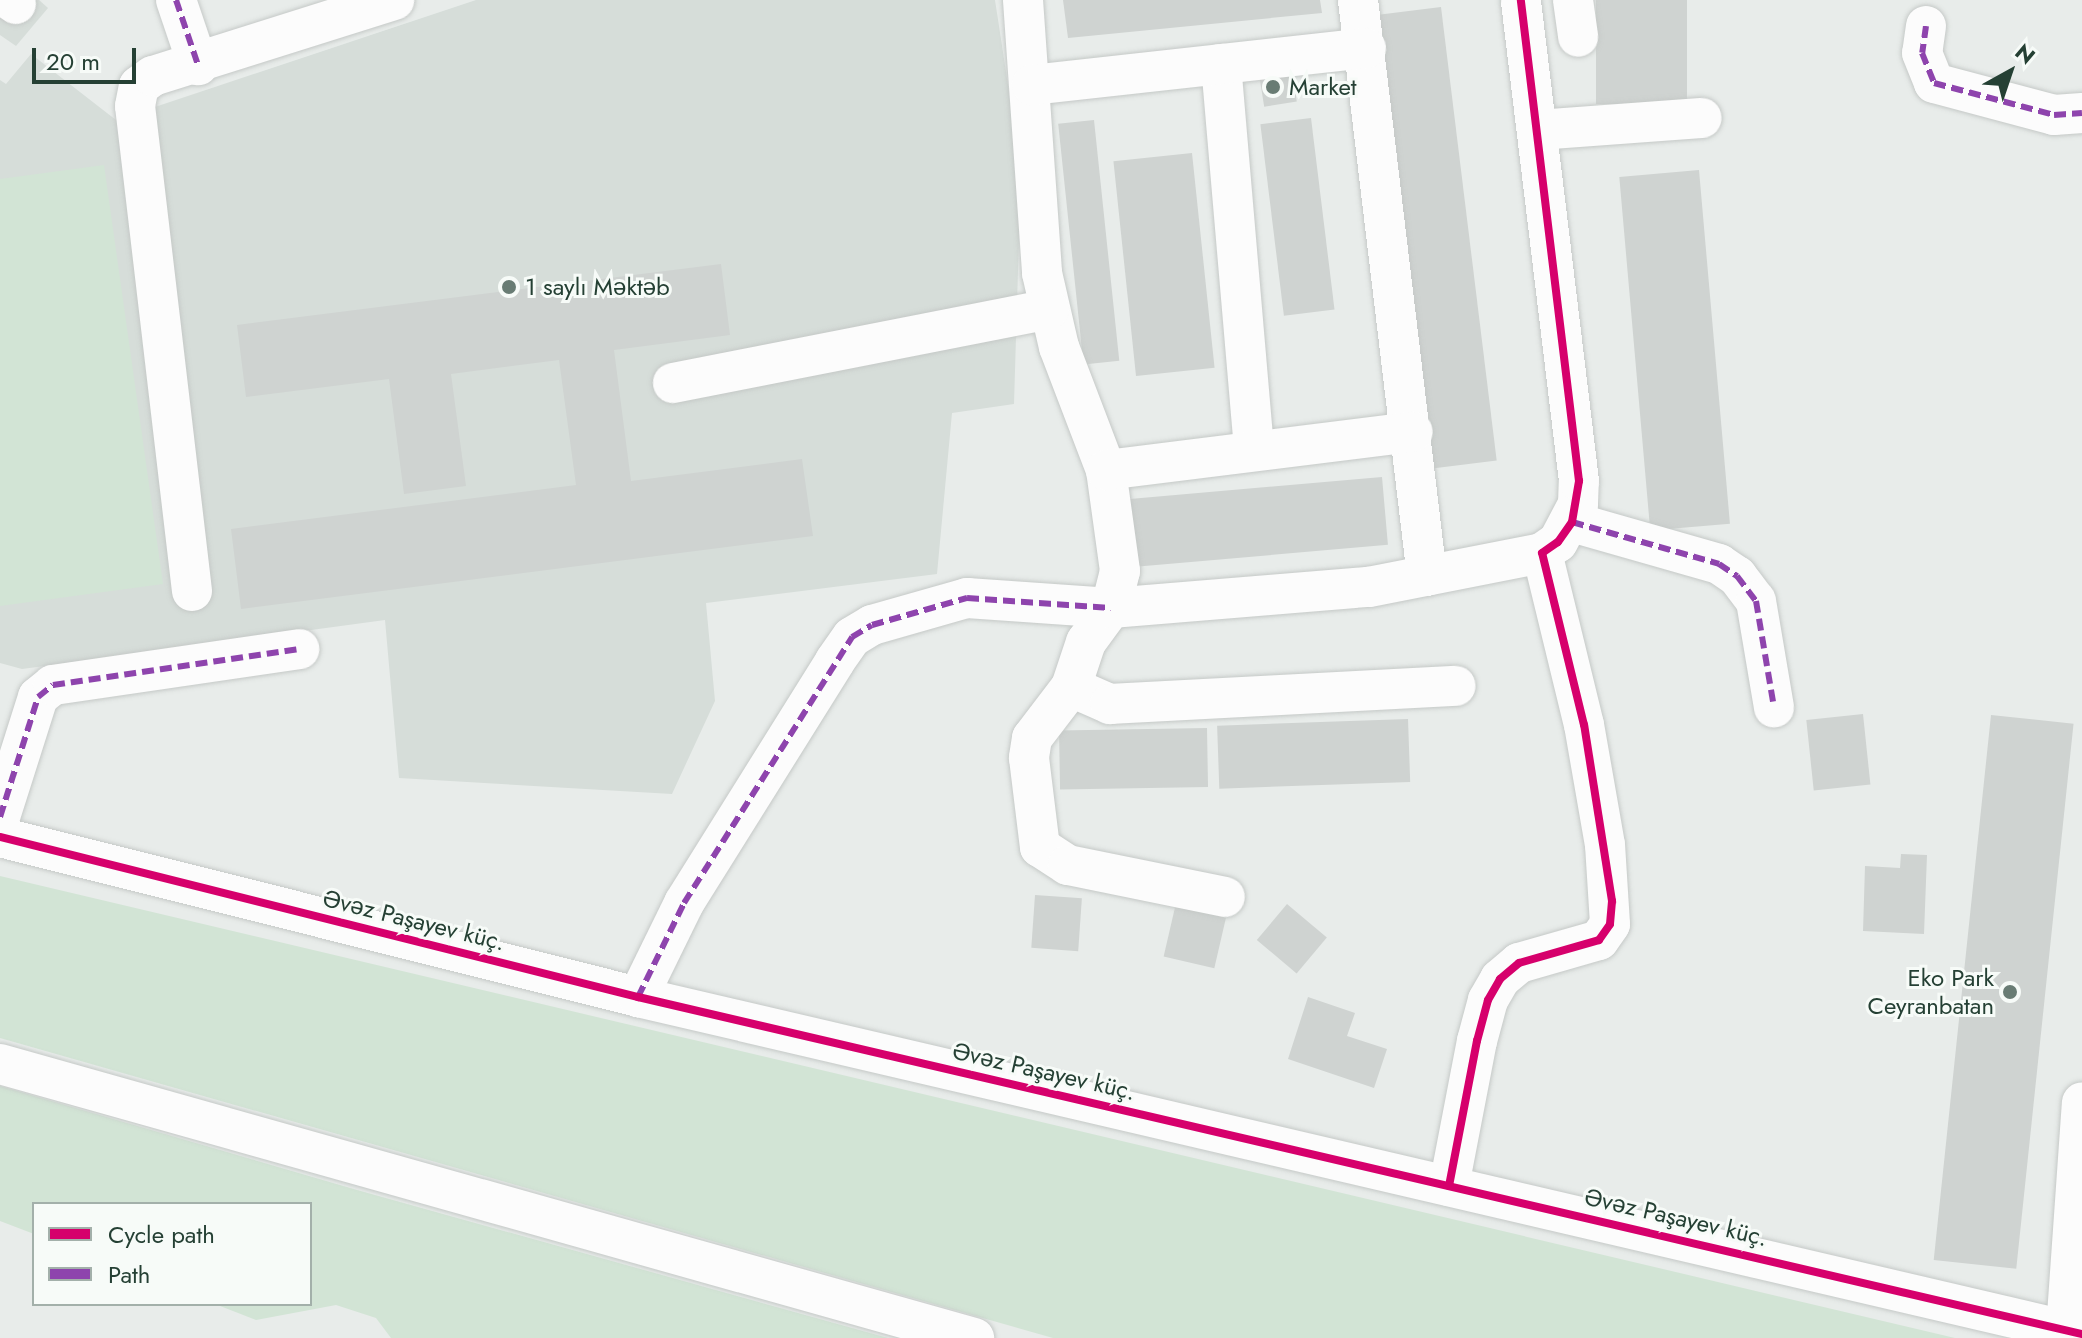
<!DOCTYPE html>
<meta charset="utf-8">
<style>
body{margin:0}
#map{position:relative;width:2082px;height:1338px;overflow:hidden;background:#e8ecea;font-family:Jost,sans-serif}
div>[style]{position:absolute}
.built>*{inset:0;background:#d6ddd9}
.green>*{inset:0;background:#d2e4d5}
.building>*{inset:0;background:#cfd3d1;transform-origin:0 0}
.roads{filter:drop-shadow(0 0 2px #c5c9c7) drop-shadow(0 0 2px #c5c9c7)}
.minor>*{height:40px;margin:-20px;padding:0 20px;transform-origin:20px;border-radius:20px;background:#fcfcfc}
.quiet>*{height:6px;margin-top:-3px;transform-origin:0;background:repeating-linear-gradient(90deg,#8e44ad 0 12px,transparent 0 18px)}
.cycleway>*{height:8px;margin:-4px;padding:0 4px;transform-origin:4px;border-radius:4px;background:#d6006c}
.dots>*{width:22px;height:22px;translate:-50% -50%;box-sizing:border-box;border:4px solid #f7fbf8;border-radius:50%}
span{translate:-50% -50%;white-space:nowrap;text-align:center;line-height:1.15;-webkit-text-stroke:6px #f7fbf8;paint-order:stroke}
.poi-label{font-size:24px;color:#254034}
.left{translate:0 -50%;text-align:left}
.right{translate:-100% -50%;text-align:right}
.street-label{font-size:24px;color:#254034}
.legend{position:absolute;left:32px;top:1202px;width:280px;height:104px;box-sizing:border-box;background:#f7fbf8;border:2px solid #a3b0aa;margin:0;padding:10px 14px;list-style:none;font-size:24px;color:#254034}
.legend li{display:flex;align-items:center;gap:16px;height:40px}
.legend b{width:40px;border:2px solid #a3b0aa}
.north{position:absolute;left:1970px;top:32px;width:80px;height:80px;-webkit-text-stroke:6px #f7fbf8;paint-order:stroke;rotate:40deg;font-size:22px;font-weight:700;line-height:32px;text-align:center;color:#254034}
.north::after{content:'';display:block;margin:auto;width:28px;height:36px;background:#254034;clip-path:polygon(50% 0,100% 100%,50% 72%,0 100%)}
.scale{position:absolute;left:32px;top:48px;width:104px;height:36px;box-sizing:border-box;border:4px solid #254034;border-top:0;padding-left:10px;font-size:24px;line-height:28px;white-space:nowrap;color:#254034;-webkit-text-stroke:6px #f7fbf8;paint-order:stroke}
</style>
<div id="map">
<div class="built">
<div style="clip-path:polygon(0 0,39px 0,48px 8px,16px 46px,0 35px)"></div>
<div style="clip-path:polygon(476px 0,995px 0,1021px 170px,1014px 404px,952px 413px,937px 574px,706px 603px,715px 701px,672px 794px,399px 778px,385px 620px,22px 669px,0 663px,0 80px,6px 84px,31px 54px,116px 120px)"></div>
</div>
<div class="green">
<div style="clip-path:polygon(104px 165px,163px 584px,0 606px,0 179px)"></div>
<div style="clip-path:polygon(0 876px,1955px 1338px,1053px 1338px,0 1038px)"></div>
<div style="clip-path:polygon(0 1086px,357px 1190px,888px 1338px,391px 1338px,376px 1318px,336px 1305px,256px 1320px,215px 1304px,310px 1304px,310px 1204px,34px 1204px,34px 1234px,0 1221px)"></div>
</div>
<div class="building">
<div style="clip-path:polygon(1063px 0,1320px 0,1322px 13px,1068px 38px)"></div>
<div style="left:1596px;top:0;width:91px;height:104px"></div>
<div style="left:1441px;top:7px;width:457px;height:71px;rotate:83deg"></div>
<div style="left:1291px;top:65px;width:37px;height:33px;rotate:81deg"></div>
<div style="left:1311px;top:118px;width:193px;height:51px;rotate:83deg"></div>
<div style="left:1094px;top:120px;width:242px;height:36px;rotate:84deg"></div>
<div style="left:1192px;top:153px;width:216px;height:79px;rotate:84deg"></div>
<div style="left:1699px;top:170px;width:355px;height:80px;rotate:85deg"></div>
<div style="clip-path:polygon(721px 264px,730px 335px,614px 350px,631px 481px,802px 459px,813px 536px,241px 609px,231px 529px,576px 485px,559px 360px,451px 374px,466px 486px,404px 494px,389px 379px,246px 397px,237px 325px)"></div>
<div style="left:1382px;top:477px;width:68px;height:256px;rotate:85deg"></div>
<div style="left:1863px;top:714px;width:71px;height:57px;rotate:84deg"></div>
<div style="left:1991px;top:715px;width:83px;height:548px;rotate:6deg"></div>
<div style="left:1408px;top:719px;width:63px;height:191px;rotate:88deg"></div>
<div style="left:1207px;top:728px;width:59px;height:148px;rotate:89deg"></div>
<div style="clip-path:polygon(1901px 854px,1927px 855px,1924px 934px,1863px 931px,1865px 866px,1900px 868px)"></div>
<div style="left:1035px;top:895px;width:47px;height:53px;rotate:4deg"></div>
<div style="left:1176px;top:903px;width:52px;height:55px;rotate:13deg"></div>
<div style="left:1287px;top:904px;width:52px;height:47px;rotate:40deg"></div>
<div style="clip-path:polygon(1308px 997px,1355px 1013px,1347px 1036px,1387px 1049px,1374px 1088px,1288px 1059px)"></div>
</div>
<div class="roads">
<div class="minor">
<div style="left:10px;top:0;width:7px;rotate:34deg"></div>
<div style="left:176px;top:0;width:69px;rotate:71.3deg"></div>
<div style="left:1023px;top:0;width:274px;rotate:86deg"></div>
<div style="left:1042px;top:273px;width:76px;rotate:77.1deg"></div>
<div style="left:1059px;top:347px;width:132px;rotate:69.1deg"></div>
<div style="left:1106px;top:470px;width:102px;rotate:82.1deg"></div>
<div style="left:1120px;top:571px;width:38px;rotate:104deg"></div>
<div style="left:1111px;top:608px;width:42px;rotate:126.3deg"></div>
<div style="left:1086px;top:642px;width:47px;rotate:108.4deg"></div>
<div style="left:1071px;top:687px;width:64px;rotate:127.4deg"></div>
<div style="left:1032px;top:738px;width:20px;rotate:99deg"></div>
<div style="left:1029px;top:758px;width:90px;rotate:83deg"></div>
<div style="left:1040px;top:847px;width:33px;rotate:33deg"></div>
<div style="left:1068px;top:865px;width:160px;rotate:11.5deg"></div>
<div style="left:1358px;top:0;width:580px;rotate:83.17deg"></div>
<div style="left:1573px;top:0;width:37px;rotate:82deg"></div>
<div style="left:1926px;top:26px;width:27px;rotate:98deg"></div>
<div style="left:1922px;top:53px;width:32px;rotate:68deg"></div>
<div style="left:1934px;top:83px;width:124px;rotate:14.9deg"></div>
<div style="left:2054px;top:115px;width:28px;rotate:-4deg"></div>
<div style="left:1221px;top:64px;width:387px;rotate:85.1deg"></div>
<div style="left:1032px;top:85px;width:336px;rotate:-6.3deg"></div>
<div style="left:1537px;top:130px;width:165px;rotate:-4.2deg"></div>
<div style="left:673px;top:383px;width:383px;rotate:-11.1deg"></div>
<div style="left:1106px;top:470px;width:309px;rotate:-7.1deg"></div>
<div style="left:1572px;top:522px;width:153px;rotate:15.9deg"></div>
<div style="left:1719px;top:564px;width:22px;rotate:34deg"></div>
<div style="left:1737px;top:576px;width:31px;rotate:53deg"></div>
<div style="left:1756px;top:601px;width:108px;rotate:80.4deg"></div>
<div style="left:192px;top:591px;width:488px;rotate:-96.7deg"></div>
<div style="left:135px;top:106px;width:20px;rotate:-79deg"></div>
<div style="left:139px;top:86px;width:17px;rotate:-36deg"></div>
<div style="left:153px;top:76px;width:253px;rotate:-17.5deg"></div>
<div style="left:1071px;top:687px;width:43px;rotate:23.6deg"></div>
<div style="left:1110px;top:704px;width:346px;rotate:-3deg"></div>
<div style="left:0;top:817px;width:126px;rotate:-72.4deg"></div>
<div style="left:38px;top:697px;width:19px;rotate:-39deg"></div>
<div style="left:53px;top:685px;width:249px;rotate:-8.3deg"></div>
<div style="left:0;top:837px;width:658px;rotate:14.08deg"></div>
<div style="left:638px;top:997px;width:1483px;rotate:13.14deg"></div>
<div style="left:638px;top:997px;width:105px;rotate:-63.9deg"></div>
<div style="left:684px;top:903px;width:285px;rotate:-58deg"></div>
<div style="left:835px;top:661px;width:29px;rotate:-55deg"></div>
<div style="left:852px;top:637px;width:23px;rotate:-31deg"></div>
<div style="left:872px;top:625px;width:99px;rotate:-15.9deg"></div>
<div style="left:967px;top:598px;width:144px;rotate:4deg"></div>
<div style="left:1111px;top:608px;width:259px;rotate:-4.7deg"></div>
<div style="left:1369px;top:587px;width:176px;rotate:-11.1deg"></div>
<div style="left:1542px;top:553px;width:19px;rotate:-35deg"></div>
<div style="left:1558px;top:542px;width:43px;rotate:-62.2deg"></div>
<div style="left:1578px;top:504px;width:23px;rotate:-88deg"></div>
<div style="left:1579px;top:481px;width:484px;rotate:-96.9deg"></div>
<div style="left:0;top:1064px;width:1012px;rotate:15.71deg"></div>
<div style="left:1449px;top:1186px;width:148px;rotate:-79.1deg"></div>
<div style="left:1477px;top:1041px;width:42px;rotate:-75deg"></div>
<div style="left:1488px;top:1000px;width:24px;rotate:-60deg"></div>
<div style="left:1500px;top:979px;width:25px;rotate:-40deg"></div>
<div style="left:1519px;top:963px;width:83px;rotate:-16deg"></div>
<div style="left:1599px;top:940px;width:19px;rotate:-55deg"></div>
<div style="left:1610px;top:924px;width:79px;rotate:-93.6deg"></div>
<div style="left:1605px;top:845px;width:122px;rotate:-99.9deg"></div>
<div style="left:1584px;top:725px;width:177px;rotate:-103.7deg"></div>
<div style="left:2066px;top:1330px;width:228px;rotate:-86deg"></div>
</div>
</div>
<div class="quiet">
<div style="left:176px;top:0;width:69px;rotate:71.3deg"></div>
<div style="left:1926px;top:26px;width:27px;rotate:98deg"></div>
<div style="left:1922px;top:53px;width:32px;rotate:68deg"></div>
<div style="left:1934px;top:83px;width:124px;rotate:14.9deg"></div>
<div style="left:2054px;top:115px;width:28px;rotate:-4deg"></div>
<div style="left:1572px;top:522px;width:153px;rotate:15.9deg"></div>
<div style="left:1719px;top:564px;width:22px;rotate:34deg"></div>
<div style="left:1737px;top:576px;width:31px;rotate:53deg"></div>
<div style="left:1756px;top:601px;width:108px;rotate:80.4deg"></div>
<div style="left:0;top:817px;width:126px;rotate:-72.4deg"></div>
<div style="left:38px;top:697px;width:19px;rotate:-39deg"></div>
<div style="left:53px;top:685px;width:249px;rotate:-8.3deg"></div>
<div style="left:638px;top:997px;width:105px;rotate:-63.9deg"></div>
<div style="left:684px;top:903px;width:315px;rotate:-57.7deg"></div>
<div style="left:852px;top:637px;width:23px;rotate:-31deg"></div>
<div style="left:872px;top:625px;width:99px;rotate:-15.9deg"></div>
<div style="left:967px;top:598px;width:144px;rotate:4deg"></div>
</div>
<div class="cycleway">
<div style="left:0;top:837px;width:658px;rotate:14.08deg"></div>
<div style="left:638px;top:997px;width:1483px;rotate:13.14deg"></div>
<div style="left:1449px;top:1186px;width:148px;rotate:-79.1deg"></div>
<div style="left:1477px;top:1041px;width:42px;rotate:-75deg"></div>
<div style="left:1488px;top:1000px;width:24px;rotate:-60deg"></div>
<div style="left:1500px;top:979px;width:25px;rotate:-40deg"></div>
<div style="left:1519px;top:963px;width:83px;rotate:-16deg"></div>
<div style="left:1599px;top:940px;width:19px;rotate:-55deg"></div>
<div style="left:1610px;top:924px;width:23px;rotate:-85deg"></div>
<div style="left:1612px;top:901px;width:178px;rotate:-99deg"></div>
<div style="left:1584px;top:725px;width:177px;rotate:-103.7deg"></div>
<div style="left:1542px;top:553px;width:19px;rotate:-35deg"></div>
<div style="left:1558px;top:542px;width:24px;rotate:-55deg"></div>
<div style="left:1572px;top:522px;width:42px;rotate:-80.3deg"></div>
<div style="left:1579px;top:481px;width:484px;rotate:-96.9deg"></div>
</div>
<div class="dots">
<div style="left:1273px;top:87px;background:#697c74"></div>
<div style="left:509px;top:287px;background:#697c74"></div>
<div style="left:2010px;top:992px;background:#697c74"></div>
</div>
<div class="poi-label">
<span class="left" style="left:1289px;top:87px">Market</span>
<span class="left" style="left:525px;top:287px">1 saylı Məktəb</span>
<span class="right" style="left:1994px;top:992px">Eko Park<br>Ceyranbatan</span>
</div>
<div class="street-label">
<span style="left:414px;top:920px;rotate:14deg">Əvəz Paşayev küç.</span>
<span style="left:1044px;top:1071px;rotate:13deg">Əvəz Paşayev küç.</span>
<span style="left:1676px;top:1217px;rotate:13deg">Əvəz Paşayev küç.</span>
</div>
<ul class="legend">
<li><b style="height:10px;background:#d6006c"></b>Cycle path</li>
<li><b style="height:10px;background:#8e44ad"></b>Path</li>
</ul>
<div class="north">N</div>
<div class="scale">20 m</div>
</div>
